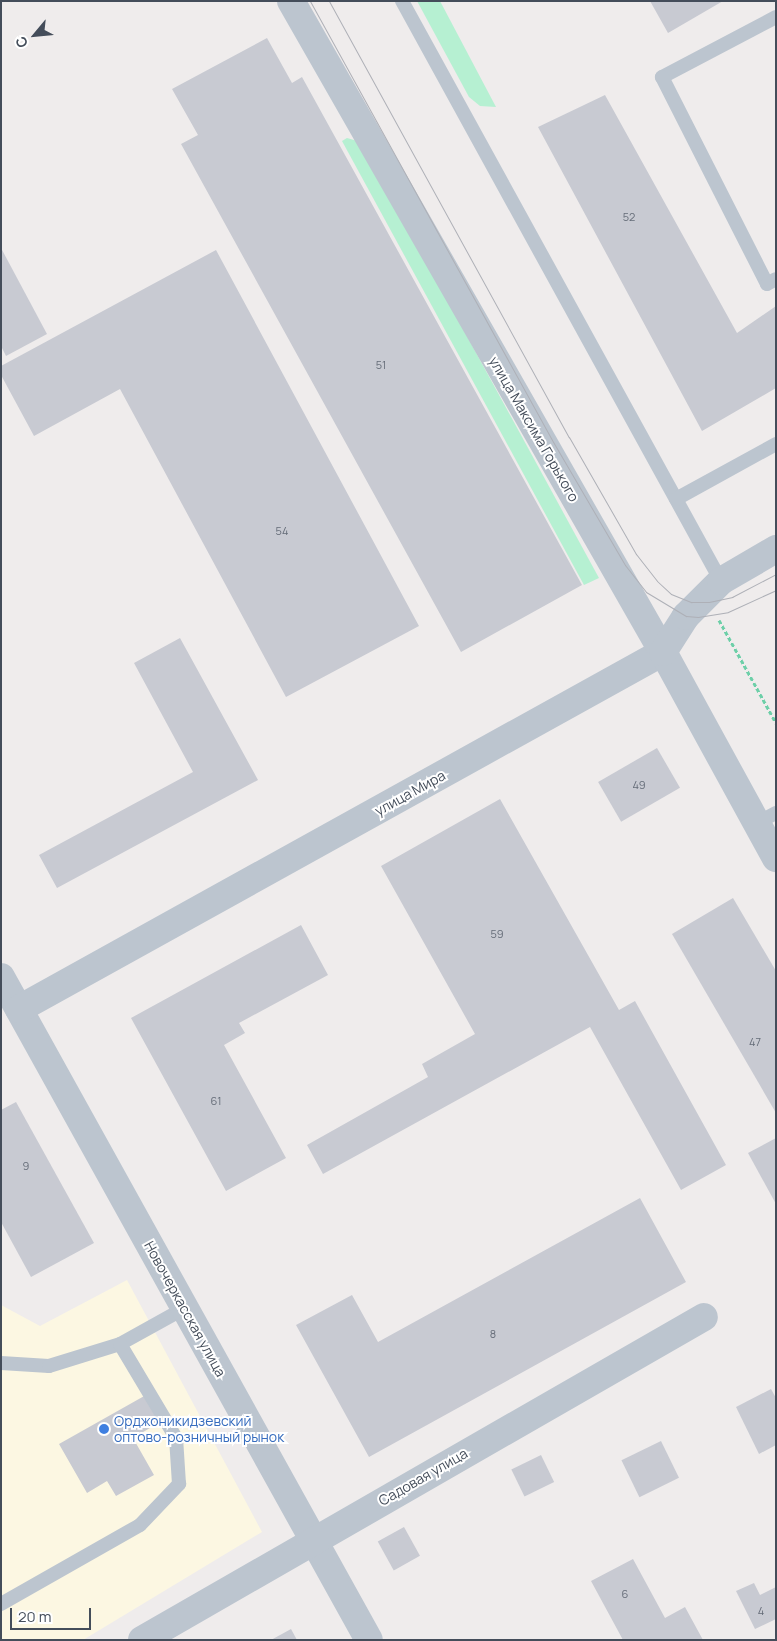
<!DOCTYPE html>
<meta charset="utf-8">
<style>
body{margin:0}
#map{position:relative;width:777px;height:1641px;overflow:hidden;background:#efecec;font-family:Manrope,sans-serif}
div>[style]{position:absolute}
.commercial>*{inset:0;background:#fcf7e2}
.green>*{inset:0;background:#b6f0d2}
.building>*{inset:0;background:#c8cad2;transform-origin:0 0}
.path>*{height:3px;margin-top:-1.5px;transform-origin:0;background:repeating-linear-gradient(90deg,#6dcfa8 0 4px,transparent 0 6.5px)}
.service>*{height:14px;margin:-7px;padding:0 7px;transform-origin:7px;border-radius:7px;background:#bcc5cf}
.minor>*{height:28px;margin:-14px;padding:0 14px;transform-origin:14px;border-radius:14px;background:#bcc5cf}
.tertiary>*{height:28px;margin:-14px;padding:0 14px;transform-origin:14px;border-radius:14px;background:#bcc5cf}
.tram>*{height:1px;margin:-0.5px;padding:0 0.5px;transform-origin:0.5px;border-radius:0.5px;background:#aeb0b7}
.dots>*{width:14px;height:14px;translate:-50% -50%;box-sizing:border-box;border:2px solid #fff;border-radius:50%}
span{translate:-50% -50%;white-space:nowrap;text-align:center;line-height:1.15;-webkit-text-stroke:4px #fff;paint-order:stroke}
.number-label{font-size:11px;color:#656c78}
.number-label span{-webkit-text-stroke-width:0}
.street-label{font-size:14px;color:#444d5a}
.shop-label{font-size:14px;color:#366cbe}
.left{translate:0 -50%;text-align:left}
.frame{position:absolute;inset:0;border:2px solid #444d5a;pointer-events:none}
.north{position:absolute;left:10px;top:10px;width:50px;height:50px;-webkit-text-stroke:4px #fff;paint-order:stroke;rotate:242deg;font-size:14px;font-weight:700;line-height:20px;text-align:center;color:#444d5a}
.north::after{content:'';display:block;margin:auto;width:18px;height:22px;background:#444d5a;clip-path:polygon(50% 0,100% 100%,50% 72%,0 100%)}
.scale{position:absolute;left:10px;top:1608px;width:81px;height:22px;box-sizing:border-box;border:2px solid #444d5a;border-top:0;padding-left:6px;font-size:15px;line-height:18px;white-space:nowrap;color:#444d5a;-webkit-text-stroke:4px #fff;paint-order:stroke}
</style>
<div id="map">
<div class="commercial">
<div style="clip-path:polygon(127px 1280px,262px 1532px,83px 1640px,1px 1640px,1px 1305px,40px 1326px)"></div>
</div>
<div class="green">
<div style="clip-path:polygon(417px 1px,440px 1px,496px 107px,480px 106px,469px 97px)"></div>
<div style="clip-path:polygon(347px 138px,361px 142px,599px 578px,584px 585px,342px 141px)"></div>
</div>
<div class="building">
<div style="clip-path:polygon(650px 1px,723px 1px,668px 33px)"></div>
<div style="clip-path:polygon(267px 38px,292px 83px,302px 77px,582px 585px,461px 652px,181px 144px,198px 135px,172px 89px)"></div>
<div style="clip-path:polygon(605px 95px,737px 333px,776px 306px,776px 388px,702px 431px,538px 127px)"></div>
<div style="clip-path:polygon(1px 248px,47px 334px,6px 356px,1px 346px)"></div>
<div style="clip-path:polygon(216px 250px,419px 626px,286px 697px,120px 389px,34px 436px,1px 375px,1px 366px)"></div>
<div style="clip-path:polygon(180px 638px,258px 780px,57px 888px,39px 855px,193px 772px,134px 663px)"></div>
<div style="left:657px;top:748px;width:46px;height:68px;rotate:60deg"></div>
<div style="clip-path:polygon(500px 799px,619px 1010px,635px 1001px,726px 1165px,681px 1190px,590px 1027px,323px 1174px,307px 1145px,428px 1077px,422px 1064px,475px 1034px,381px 866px)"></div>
<div style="clip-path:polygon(733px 898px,776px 971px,776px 1113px,672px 934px)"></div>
<div style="clip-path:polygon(301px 925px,328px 975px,239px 1023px,245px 1033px,224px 1045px,286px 1158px,226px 1191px,131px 1018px)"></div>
<div style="clip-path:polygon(16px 1102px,94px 1243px,31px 1277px,1px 1222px,1px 1110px)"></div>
<div style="clip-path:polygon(776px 1138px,776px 1204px,748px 1153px)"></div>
<div style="clip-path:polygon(640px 1198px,686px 1282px,369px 1457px,296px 1325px,352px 1295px,378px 1342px)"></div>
<div style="clip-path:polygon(771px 1389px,776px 1398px,776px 1445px,759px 1454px,736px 1407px)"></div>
<div style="clip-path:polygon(146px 1395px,160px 1422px,133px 1438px,154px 1475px,116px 1496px,107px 1481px,87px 1493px,59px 1444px)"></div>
<div style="left:661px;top:1441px;width:41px;height:44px;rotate:64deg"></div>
<div style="left:541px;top:1455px;width:30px;height:33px;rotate:64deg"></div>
<div style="left:404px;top:1527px;width:33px;height:30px;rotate:61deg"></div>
<div style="clip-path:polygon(633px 1559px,665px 1618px,685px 1607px,703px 1640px,623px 1640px,591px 1581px)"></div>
<div style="clip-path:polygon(754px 1583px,760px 1595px,776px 1587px,776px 1619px,755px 1629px,736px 1591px)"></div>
<div style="clip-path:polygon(291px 1629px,297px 1640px,271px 1640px)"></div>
</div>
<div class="path">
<div style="left:719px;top:620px;width:118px;rotate:61deg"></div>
</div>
<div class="service">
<div style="left:402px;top:1px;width:662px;rotate:61.19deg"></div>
<div style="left:776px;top:17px;width:129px;rotate:152.2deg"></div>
<div style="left:662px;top:77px;width:232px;rotate:63.1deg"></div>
<div style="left:767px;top:284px;width:10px;rotate:-29deg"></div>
<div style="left:676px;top:499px;width:114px;rotate:-28.8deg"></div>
<div style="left:757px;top:823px;width:21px;rotate:-28deg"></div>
<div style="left:1px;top:1363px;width:48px;rotate:3.6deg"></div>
<div style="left:49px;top:1366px;width:74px;rotate:-17.2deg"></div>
<div style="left:120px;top:1344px;width:74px;rotate:-29deg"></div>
<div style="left:1px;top:1604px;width:160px;rotate:-29.6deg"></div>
<div style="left:140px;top:1525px;width:57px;rotate:-46.4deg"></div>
<div style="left:179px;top:1484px;width:46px;rotate:-93.7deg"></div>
<div style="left:176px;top:1438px;width:109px;rotate:-120.8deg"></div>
</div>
<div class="minor">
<div style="left:1px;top:977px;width:758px;rotate:60.97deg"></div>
<div style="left:19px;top:1009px;width:736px;rotate:-29deg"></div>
<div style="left:142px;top:1640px;width:648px;rotate:-29.89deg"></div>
</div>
<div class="tertiary">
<div style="left:291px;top:1px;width:750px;rotate:60.26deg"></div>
<div style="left:663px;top:652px;width:235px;rotate:61.3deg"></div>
<div style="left:663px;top:652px;width:43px;rotate:-57.4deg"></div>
<div style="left:686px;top:616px;width:49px;rotate:-45deg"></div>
<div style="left:721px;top:581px;width:64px;rotate:-30.2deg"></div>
</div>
<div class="tram">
<div style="left:310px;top:1px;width:501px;rotate:61.13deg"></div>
<div style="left:552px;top:440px;width:145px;rotate:59.7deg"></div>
<div style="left:625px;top:565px;width:34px;rotate:52deg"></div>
<div style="left:646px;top:592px;width:47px;rotate:31deg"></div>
<div style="left:686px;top:616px;width:12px;rotate:5deg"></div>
<div style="left:698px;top:617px;width:30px;rotate:-9deg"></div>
<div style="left:728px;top:612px;width:53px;rotate:-24.6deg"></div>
<div style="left:329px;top:1px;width:498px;rotate:61.2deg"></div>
<div style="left:569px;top:437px;width:135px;rotate:60.2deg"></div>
<div style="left:636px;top:554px;width:34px;rotate:52deg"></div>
<div style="left:657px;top:581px;width:19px;rotate:43deg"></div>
<div style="left:671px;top:594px;width:22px;rotate:22deg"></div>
<div style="left:691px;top:602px;width:18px"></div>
<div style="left:709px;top:602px;width:24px;rotate:-12deg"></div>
<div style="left:732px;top:597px;width:50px;rotate:-27.6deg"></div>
</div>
<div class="dots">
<div style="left:104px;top:1429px;background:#3f7fe0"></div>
</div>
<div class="number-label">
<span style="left:629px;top:217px">52</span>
<span style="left:381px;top:365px">51</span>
<span style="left:282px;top:531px">54</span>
<span style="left:639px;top:785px">49</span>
<span style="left:497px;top:934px">59</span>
<span style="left:755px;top:1042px">47</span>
<span style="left:216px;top:1101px">61</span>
<span style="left:26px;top:1166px">9</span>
<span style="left:493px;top:1334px">8</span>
<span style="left:625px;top:1594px">6</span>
<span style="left:761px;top:1611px">4</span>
</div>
<div class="street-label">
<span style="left:534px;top:429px;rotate:60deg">улица Максима Горького</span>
<span style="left:410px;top:793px;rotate:-29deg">улица Мира</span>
<span style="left:185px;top:1309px;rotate:61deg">Новочеркасская улица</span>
<span style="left:423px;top:1477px;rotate:-30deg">Садовая улица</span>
</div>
<div class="shop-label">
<span class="left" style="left:114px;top:1429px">Орджоникидзевский<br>оптово-розничный рынок</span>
</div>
<div class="frame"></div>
<div class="north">С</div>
<div class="scale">20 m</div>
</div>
